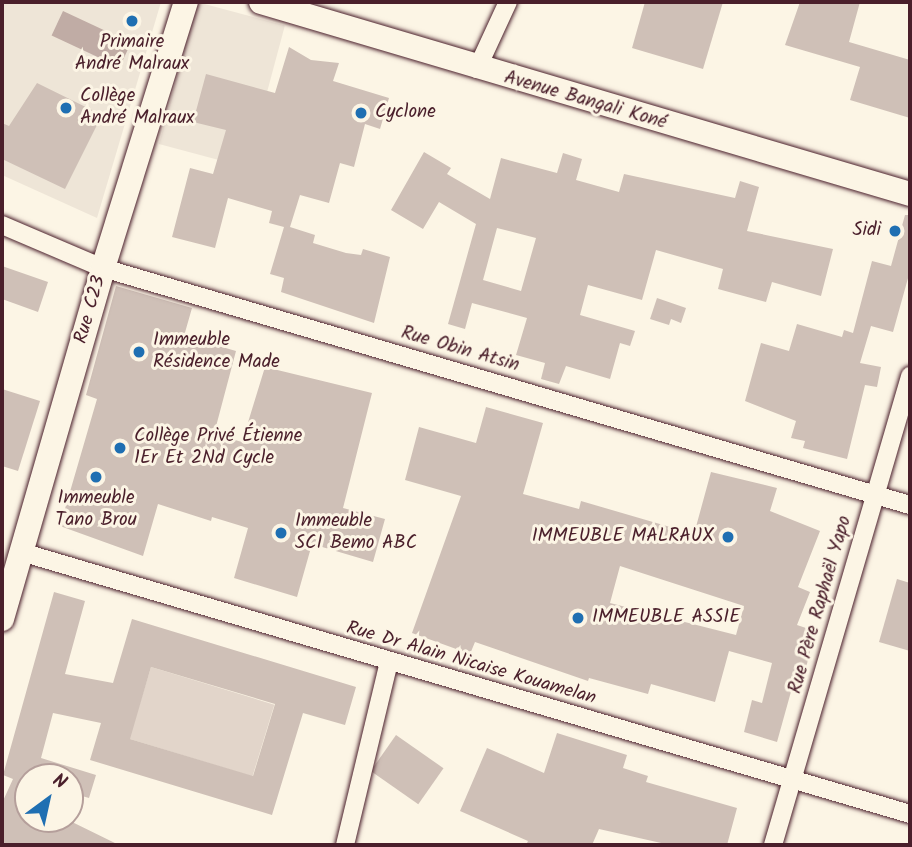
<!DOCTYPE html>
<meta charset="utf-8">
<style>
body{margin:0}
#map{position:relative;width:912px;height:847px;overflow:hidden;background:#fcf5e5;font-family:Kalam,sans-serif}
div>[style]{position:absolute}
.built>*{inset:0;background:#eee5d7;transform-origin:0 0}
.green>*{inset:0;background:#e2d5ca;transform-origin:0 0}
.water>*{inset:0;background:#c0aca5;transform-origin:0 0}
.building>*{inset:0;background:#cfc0b7;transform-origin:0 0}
.roads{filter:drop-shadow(0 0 2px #4a1f2b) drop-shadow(0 0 2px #4a1f2b)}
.street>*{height:18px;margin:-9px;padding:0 9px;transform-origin:9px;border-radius:9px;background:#fcf5e5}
.secondary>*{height:24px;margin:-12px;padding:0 12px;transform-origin:12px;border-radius:12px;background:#fcf5e5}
.dots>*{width:19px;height:19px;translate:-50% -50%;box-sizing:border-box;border:4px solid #fcf5e5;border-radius:50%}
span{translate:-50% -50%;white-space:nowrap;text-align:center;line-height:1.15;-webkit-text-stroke:6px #fcf5e5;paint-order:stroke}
.poi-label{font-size:19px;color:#4a1f2b}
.left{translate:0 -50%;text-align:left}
.right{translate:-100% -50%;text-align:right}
.street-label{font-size:19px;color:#4a1f2b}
.frame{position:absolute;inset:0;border:4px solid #4a1f2b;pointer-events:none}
.north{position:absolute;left:14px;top:763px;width:70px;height:70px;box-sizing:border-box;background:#fcf5e5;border:2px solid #b59f9b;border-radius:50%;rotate:33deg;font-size:19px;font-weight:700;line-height:28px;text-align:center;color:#4a1f2b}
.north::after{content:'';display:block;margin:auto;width:24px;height:32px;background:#1f6fb2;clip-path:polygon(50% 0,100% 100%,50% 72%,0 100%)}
</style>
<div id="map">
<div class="built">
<div style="clip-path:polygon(2px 2px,161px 2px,97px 218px,2px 175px)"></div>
<div style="left:197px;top:2px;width:91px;height:147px;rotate:15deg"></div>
</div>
<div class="green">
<div style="left:151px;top:667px;width:129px;height:75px;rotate:17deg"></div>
</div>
<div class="water">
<div style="left:63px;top:11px;width:75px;height:27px;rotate:25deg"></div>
</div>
<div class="building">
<div style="clip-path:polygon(645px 2px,723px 2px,703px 69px,632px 48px)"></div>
<div style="clip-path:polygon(800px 2px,860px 2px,849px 42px,910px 60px,910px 118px,850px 100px,860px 67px,785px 45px)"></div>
<div style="clip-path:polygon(289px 47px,311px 60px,339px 63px,333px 81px,389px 98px,380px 129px,365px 124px,354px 167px,340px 163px,329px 203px,300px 195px,290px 227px,315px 235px,313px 243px,346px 253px,361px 255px,363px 249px,390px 257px,374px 323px,281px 292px,284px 278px,270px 274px,284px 227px,269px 223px,272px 211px,228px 198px,215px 248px,172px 237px,190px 168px,213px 174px,226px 130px,193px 122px,206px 74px,275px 93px)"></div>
<div style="clip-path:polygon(37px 83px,102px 115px,65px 189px,2px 159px,2px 123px,9px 126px)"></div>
<div style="clip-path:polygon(evenodd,424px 152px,451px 168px,447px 174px,490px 199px,501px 158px,557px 173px,563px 153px,582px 159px,576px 180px,619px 192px,624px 174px,735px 198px,740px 181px,759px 187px,747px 231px,833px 249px,821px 296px,772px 282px,766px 302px,718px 289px,723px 269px,656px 250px,642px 300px,588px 285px,580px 315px,635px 331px,630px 346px,620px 343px,610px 379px,566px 366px,559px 384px,541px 379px,545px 363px,516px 355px,527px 318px,472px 303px,465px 329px,448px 324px,476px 224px,439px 202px,423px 229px,391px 210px,424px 152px,497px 228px,536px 238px,521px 291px,483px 280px,497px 228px)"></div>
<div style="clip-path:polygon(905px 215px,910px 215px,910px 271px,893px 332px,871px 326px,860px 363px,881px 367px,877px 387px,865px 385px,847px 459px,803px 448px,805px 441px,791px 438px,796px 421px,745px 401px,761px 343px,789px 351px,797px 324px,842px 337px,844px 330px,853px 333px,872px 261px,891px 266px)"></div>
<div style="clip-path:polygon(2px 266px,48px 282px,38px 312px,2px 299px)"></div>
<div style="clip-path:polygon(116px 286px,192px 308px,184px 336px,236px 351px,214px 434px,242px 442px,265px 367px,372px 393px,343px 508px,385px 519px,373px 562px,312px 544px,297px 597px,234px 578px,248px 528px,212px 517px,211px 521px,158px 504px,143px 556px,60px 526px,97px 399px,86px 395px)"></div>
<div style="clip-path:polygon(657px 298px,686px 308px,681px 323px,671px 319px,669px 325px,650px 319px)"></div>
<div style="clip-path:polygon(2px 389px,40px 401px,18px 471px,2px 466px)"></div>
<div style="clip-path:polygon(evenodd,486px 407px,543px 423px,523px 494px,579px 509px,581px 501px,694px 534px,711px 472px,777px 488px,770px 511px,820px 531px,798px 587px,810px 592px,797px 625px,815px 631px,805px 672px,797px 670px,777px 742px,744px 732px,752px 700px,762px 703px,772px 663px,729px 651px,715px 702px,651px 684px,648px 694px,589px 678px,588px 681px,475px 642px,470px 654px,412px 633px,461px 496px,405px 480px,419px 427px,476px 443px,486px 407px,620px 566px,744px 606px,736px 635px,610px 603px,620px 566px)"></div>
<div style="clip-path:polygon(897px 579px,910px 583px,910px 651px,879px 642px)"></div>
<div style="clip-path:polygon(evenodd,54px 592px,85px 601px,65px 674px,113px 683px,132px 619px,356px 687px,345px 725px,303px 713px,272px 815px,90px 760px,101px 723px,53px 713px,41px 758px,96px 775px,89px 798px,82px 796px,70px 818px,70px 777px,28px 777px,28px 819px,66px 819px,119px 845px,2px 845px,2px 803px,13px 779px,3px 775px,54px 592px,151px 667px,275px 704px,253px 776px,130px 739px,151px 667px)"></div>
<div style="clip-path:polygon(557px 733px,627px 755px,623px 768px,648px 776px,646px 782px,737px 808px,727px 845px,670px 845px,599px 829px,592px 845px,526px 845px,528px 841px,460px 811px,487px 748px,544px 773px)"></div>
<div style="left:396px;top:735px;width:58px;height:44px;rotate:35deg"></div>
</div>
<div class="roads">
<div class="street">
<div style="left:477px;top:69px;width:74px;rotate:-65.2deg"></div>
<div style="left:2px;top:225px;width:110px;rotate:23.1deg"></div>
<div style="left:103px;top:268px;width:841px;rotate:16.37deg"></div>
<div style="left:21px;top:552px;width:927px;rotate:16.42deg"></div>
<div style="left:345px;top:845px;width:188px;rotate:-76.5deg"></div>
<div style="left:773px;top:845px;width:489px;rotate:-73.7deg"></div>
</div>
<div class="secondary">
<div style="left:261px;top:2px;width:677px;rotate:16.48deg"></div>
<div style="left:2px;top:619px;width:365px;rotate:-73.9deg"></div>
<div style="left:103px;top:268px;width:279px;rotate:-72.7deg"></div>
</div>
</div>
<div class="dots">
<div style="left:132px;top:21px;background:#1f6fb2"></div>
<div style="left:66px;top:108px;background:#1f6fb2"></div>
<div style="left:361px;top:113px;background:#1f6fb2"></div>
<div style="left:895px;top:231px;background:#1f6fb2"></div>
<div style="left:139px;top:352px;background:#1f6fb2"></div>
<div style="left:120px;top:448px;background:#1f6fb2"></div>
<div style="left:96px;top:477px;background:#1f6fb2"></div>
<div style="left:281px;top:533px;background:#1f6fb2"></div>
<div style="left:728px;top:537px;background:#1f6fb2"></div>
<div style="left:578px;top:618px;background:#1f6fb2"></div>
</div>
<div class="poi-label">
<span style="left:132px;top:54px">Primaire<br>André Malraux</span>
<span class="left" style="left:80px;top:108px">Collège<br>André Malraux</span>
<span class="left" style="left:375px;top:113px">Cyclone</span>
<span class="right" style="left:881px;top:231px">Sidi</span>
<span class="left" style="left:153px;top:352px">Immeuble<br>Résidence Made</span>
<span class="left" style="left:134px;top:448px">Collège Privé Étienne<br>1Er Et 2Nd Cycle</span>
<span style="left:96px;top:510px">Immeuble<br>Tano Brou</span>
<span class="left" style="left:295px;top:533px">Immeuble<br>SCI Bemo ABC</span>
<span class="right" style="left:714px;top:537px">IMMEUBLE MALRAUX</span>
<span class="left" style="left:592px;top:618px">IMMEUBLE ASSIE</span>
</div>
<div class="street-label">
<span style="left:585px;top:101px;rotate:16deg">Avenue Bangali Koné</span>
<span style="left:91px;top:310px;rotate:-74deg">Rue C23</span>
<span style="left:460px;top:350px;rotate:16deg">Rue Obin Atsin</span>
<span style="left:821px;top:605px;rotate:-74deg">Rue Père Raphaël Yapo</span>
<span style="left:471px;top:664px;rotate:16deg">Rue Dr Alain Nicaise Kouamelan</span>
</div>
<div class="frame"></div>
<div class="north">N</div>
</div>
